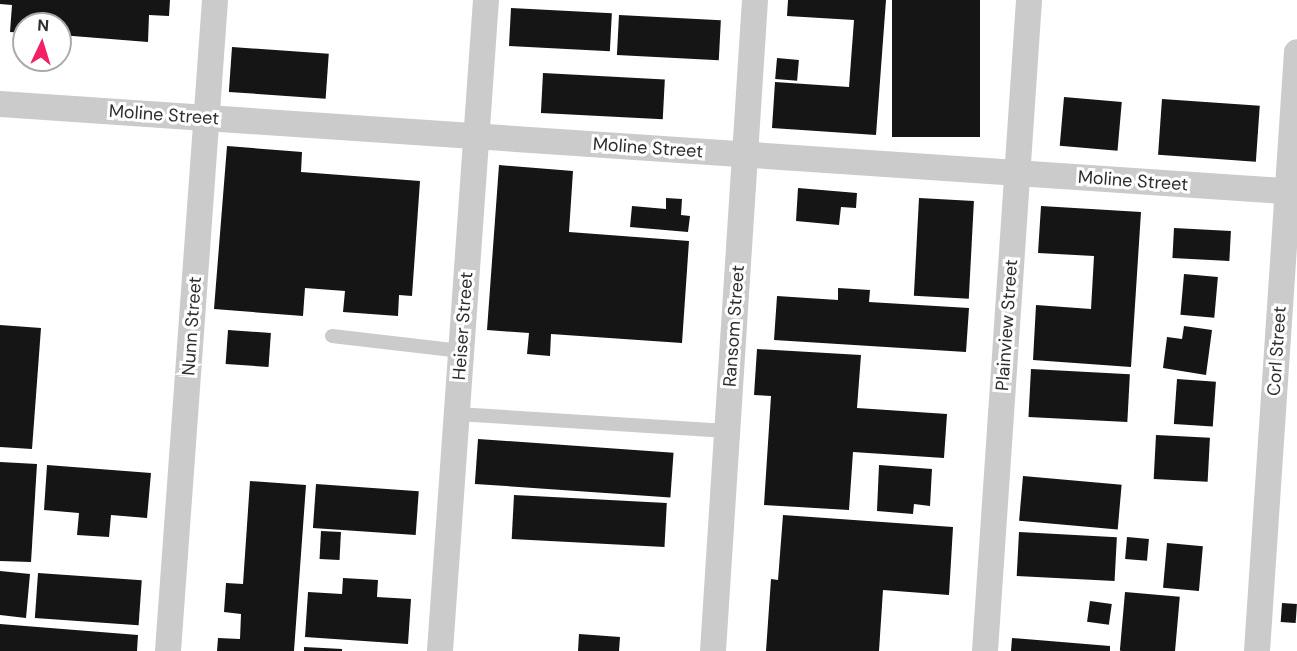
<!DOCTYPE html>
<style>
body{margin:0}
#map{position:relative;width:1297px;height:651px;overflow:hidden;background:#fff;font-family:"DM Sans",sans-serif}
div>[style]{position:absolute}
.building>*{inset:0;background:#151515;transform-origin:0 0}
.lane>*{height:14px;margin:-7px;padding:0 7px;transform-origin:7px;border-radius:7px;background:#cbcbcb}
.street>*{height:26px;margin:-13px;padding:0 13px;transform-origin:13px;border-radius:13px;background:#cbcbcb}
span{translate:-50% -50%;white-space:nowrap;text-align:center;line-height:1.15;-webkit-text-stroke:6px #fff;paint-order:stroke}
.street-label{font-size:18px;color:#2e2e2e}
.north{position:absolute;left:12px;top:12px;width:60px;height:60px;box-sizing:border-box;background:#fff;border:2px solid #ababab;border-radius:50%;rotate:4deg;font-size:16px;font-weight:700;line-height:24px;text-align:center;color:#2e2e2e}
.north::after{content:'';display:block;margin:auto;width:21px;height:27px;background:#f32163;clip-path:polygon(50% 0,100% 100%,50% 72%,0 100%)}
</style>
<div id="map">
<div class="building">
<div style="clip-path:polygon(0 0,170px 0,169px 16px,149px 15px,148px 42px,60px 35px,60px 24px,24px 24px,24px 33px,10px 32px,12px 5px,0 4px)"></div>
<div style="clip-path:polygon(788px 0,886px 0,876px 135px,772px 128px,775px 82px,849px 87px,854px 20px,787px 16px)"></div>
<div style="left:892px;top:0;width:88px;height:137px"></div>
<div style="left:511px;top:8px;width:101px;height:38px;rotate:3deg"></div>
<div style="left:619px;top:15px;width:102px;height:40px;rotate:3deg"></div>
<div style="left:232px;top:47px;width:97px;height:45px;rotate:4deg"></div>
<div style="left:777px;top:58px;width:22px;height:21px;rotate:5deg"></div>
<div style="left:543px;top:73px;width:122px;height:40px;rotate:3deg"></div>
<div style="left:1064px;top:97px;width:58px;height:49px;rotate:5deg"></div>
<div style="left:1162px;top:99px;width:98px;height:56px;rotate:4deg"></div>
<div style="clip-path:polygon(227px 146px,302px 152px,301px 172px,420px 181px,412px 296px,399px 295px,398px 316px,343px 312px,345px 291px,305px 288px,303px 316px,214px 309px)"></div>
<div style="clip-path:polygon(499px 165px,573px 171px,569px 232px,689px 241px,682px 343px,551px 334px,550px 356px,527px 354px,529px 333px,487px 330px)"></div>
<div style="clip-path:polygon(798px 188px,857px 193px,856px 208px,841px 207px,839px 225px,796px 221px)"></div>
<div style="clip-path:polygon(666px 198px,682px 199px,681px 215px,690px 216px,688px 232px,630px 227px,632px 206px,666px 209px)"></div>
<div style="left:919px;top:198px;width:55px;height:98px;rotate:3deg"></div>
<div style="clip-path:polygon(1041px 206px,1141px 212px,1131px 367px,1033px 360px,1036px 305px,1091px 309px,1094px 256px,1038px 253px)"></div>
<div style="left:1174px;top:228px;width:57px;height:30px;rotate:3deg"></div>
<div style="left:1184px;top:274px;width:34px;height:41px;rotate:5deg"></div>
<div style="clip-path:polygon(838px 288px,870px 290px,869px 302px,969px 308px,966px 352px,774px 340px,777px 296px,838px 300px)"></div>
<div style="clip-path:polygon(0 325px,41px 328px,32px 449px,0 447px)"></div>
<div style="clip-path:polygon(1184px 326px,1212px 330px,1206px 375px,1163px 368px,1167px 337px,1182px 339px)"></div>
<div style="left:228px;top:330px;width:43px;height:34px;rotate:4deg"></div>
<div style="clip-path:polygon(757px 349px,861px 355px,857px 408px,947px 414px,944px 458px,853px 452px,849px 510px,764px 505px,771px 396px,754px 395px)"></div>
<div style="left:1031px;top:369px;width:99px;height:48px;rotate:3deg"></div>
<div style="left:1177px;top:379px;width:39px;height:45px;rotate:4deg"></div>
<div style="left:1156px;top:435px;width:54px;height:44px;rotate:3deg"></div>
<div style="left:478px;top:439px;width:196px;height:45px;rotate:4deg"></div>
<div style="clip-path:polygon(0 462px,37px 464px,31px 562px,0 561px)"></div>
<div style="clip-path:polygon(47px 465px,151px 473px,147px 518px,111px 515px,109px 537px,77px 535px,79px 513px,44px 510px)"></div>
<div style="clip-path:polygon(879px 465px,932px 469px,930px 506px,914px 504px,913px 514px,877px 511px)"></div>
<div style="left:1023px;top:476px;width:99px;height:45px;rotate:5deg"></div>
<div style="clip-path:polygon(250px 481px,306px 485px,294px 651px,217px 651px,218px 638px,240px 639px,241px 614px,224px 612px,226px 583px,243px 584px)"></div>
<div style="left:316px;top:484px;width:103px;height:44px;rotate:4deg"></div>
<div style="left:514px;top:495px;width:153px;height:44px;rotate:3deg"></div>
<div style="clip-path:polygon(783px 515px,953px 527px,949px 595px,883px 590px,879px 651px,766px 651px,771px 579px,778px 580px)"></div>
<div style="left:321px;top:531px;width:20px;height:28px;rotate:3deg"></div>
<div style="left:1019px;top:532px;width:98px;height:44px;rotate:3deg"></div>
<div style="left:1127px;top:537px;width:22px;height:22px;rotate:5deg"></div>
<div style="left:1167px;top:543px;width:36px;height:45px;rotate:5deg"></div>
<div style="clip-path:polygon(0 571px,30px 574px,26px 618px,0 615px)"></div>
<div style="left:38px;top:573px;width:104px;height:45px;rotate:4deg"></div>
<div style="clip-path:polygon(343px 578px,378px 580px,377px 597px,411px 599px,408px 644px,305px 637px,308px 592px,342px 594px)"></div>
<div style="left:1125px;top:592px;width:55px;height:59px;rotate:5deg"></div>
<div style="left:1090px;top:601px;width:22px;height:21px;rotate:8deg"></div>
<div style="left:1282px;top:603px;width:15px;height:19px;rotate:4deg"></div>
<div style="clip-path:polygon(0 624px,138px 635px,137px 651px,0 651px)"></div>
<div style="clip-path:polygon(579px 634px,620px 637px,619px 651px,578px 651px)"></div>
<div style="clip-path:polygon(1012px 638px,1110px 646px,1110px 651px,1011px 651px)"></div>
<div style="clip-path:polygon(304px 647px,342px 649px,342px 651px,304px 651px)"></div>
</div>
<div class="lane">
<div style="left:332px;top:336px;width:130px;rotate:6.6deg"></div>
<div style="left:457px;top:414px;width:271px;rotate:3.6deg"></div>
</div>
<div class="street">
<div style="left:0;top:104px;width:1300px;rotate:3.88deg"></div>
<div style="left:168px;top:651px;width:653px;rotate:-85.87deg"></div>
<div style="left:440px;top:651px;width:653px;rotate:-85.96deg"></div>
<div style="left:713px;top:651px;width:652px;rotate:-86.31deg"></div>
<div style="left:985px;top:651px;width:652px;rotate:-86.13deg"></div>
<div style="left:1257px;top:651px;width:600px;rotate:-86.18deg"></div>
</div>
<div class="street-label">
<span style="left:164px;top:115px;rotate:4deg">Moline Street</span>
<span style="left:648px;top:148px;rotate:4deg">Moline Street</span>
<span style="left:1133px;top:181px;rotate:4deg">Moline Street</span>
<span style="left:1007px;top:325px;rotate:-86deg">Plainview Street</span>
<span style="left:192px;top:326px;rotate:-86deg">Nunn Street</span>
<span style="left:463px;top:326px;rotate:-86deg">Heiser Street</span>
<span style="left:734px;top:326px;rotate:-86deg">Ransom Street</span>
<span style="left:1277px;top:351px;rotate:-86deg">Corl Street</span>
</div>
<div class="north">N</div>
</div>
